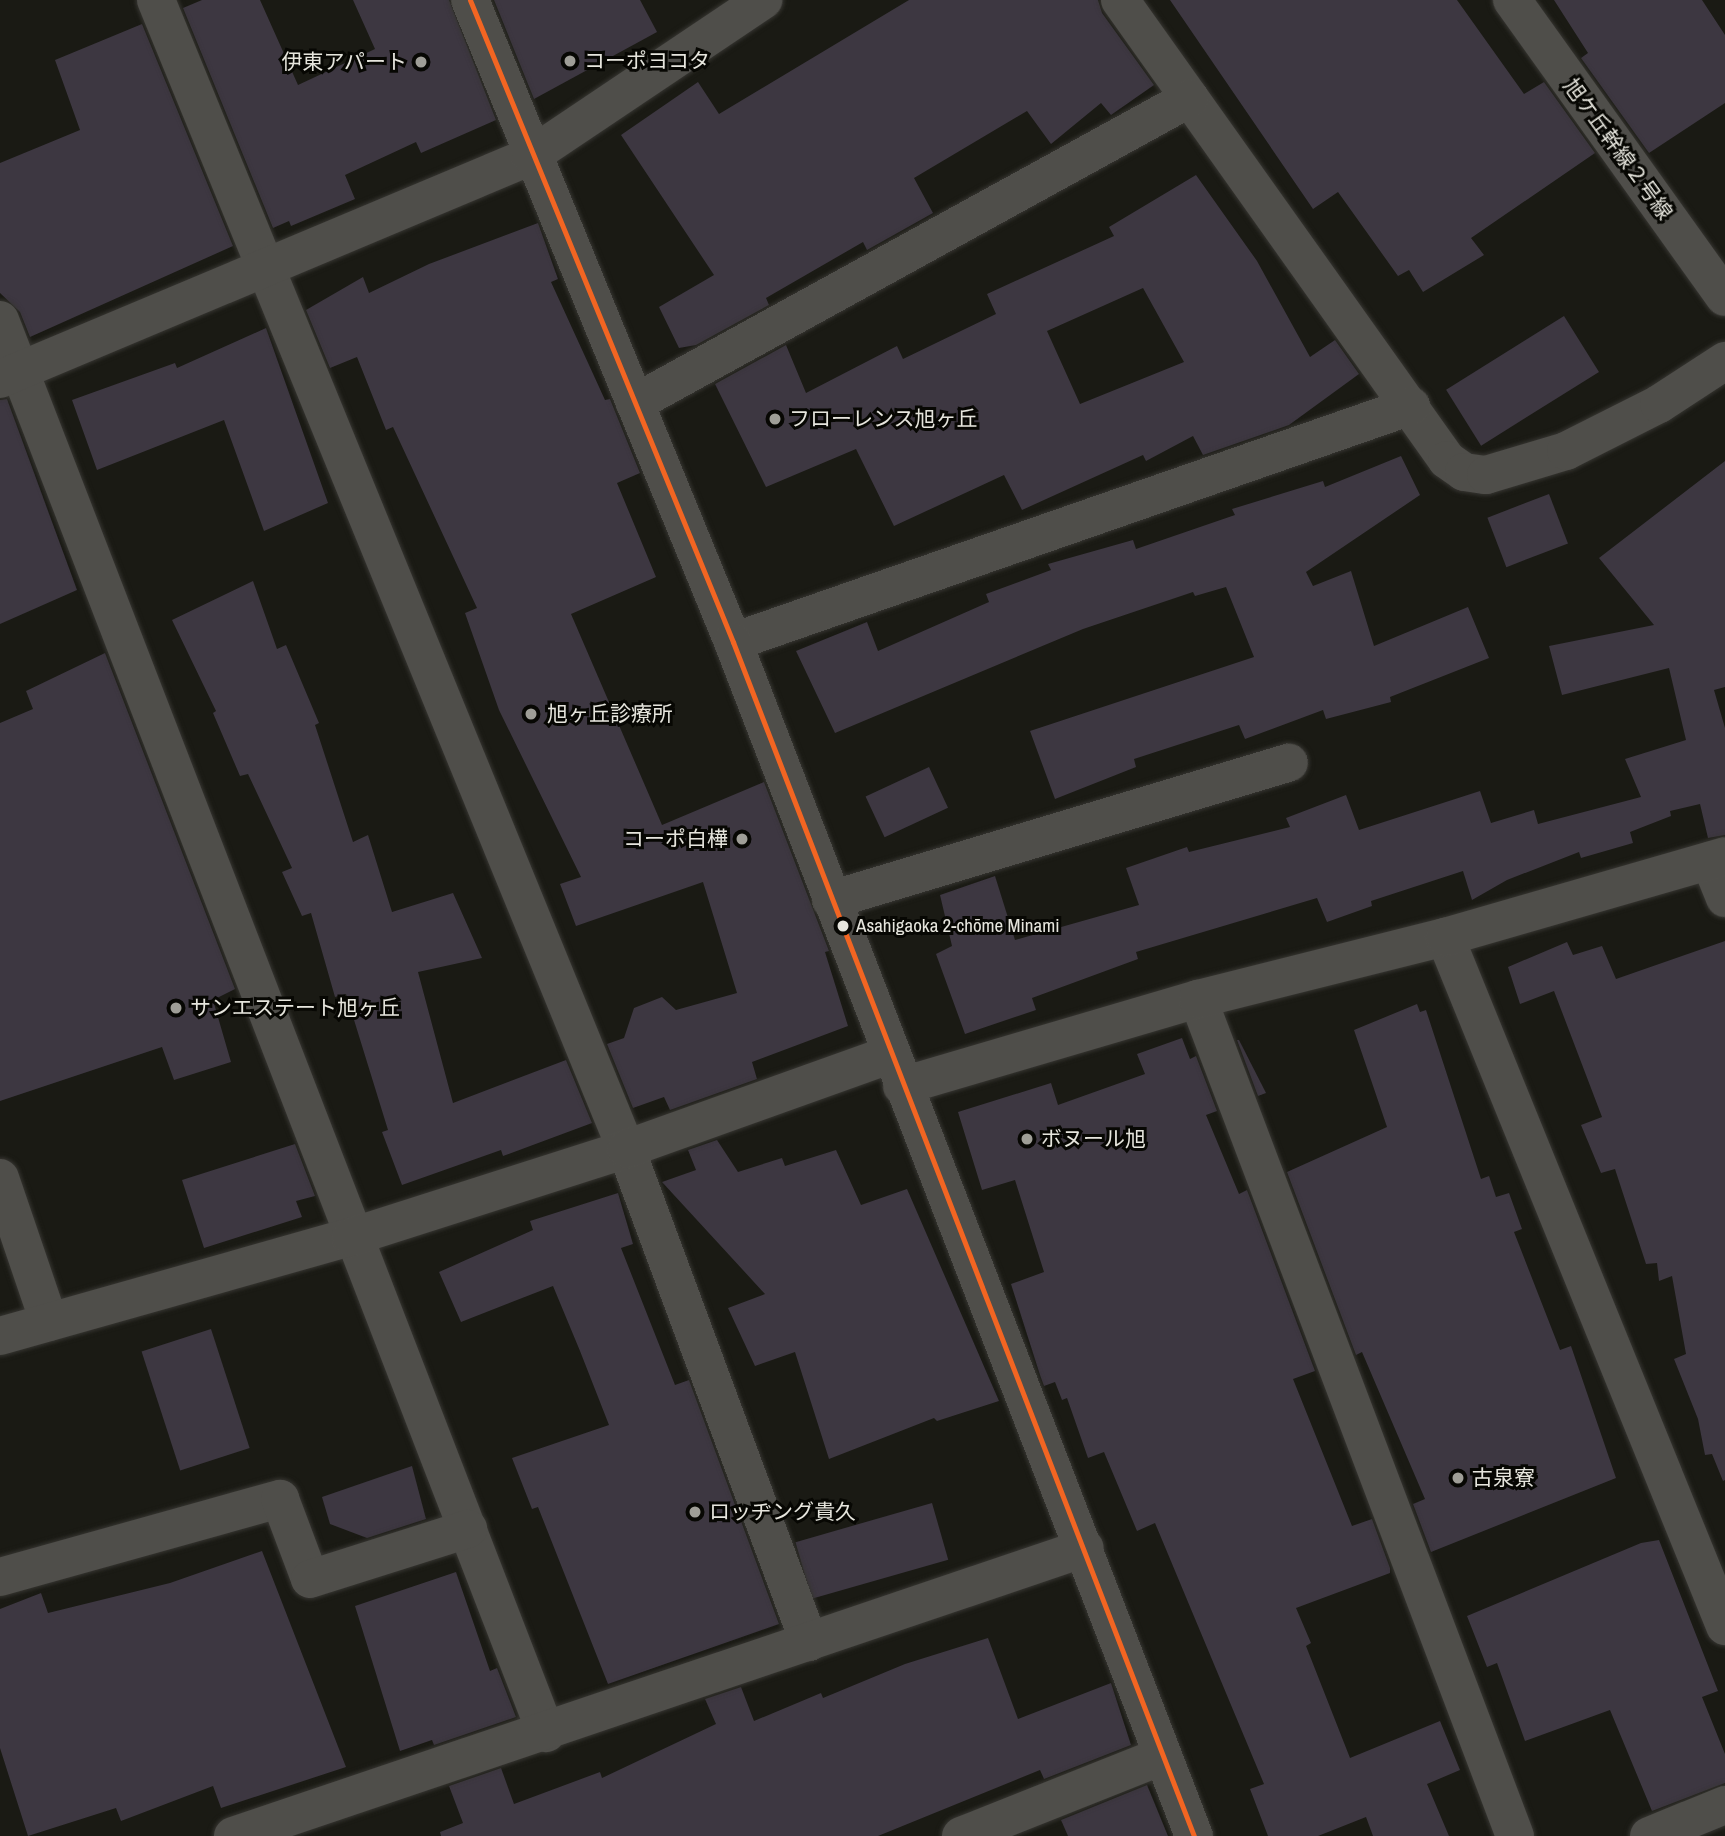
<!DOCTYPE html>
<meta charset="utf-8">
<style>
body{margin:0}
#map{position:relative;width:1725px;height:1836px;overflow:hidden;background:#1a1a14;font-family:"Archivo Narrow","Noto Sans JP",sans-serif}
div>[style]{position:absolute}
.building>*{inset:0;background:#3d3741;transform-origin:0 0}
.roads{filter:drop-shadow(0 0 2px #363531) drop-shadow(0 0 2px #363531)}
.street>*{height:38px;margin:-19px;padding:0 19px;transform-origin:19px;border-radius:19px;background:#4f4e4a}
.secondary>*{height:38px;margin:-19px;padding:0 19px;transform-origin:19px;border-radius:19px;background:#4f4e4a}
.bus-1>*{height:5px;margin:-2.5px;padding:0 2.5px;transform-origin:2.5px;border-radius:2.5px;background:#f26522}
.dots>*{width:19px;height:19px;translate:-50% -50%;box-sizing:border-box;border:4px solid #070703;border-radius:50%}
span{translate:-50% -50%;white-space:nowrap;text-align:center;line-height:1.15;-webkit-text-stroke:6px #070703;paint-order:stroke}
.bus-label{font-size:19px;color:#e6e5dd}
.left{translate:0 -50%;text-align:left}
.poi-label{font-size:21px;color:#e6e5dd}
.right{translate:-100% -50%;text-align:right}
.street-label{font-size:21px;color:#e6e5dd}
</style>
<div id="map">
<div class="building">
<div style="clip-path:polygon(202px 0,260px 0,298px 85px,375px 49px,353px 0,449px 0,496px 120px,421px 153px,416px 142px,345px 175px,355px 199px,291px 226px,289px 221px,273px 228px,183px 8px)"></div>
<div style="clip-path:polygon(494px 0,640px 0,657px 32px,534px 99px)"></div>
<div style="clip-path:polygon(909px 0,1098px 0,1102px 13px,1154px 85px,1111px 115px,1101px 103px,1051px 144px,1027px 111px,914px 178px,933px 213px,867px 250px,863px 242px,766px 298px,769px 305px,696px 345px,679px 348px,659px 307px,714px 275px,621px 135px,698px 82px,719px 114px)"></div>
<div style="clip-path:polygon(1170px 0,1457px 0,1524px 94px,1544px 82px,1595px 153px,1471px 238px,1484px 255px,1423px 292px,1409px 270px,1398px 276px,1338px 192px,1313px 209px)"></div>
<div style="clip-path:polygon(1554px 0,1702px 0,1725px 35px,1725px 103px,1649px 153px,1581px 58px,1588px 53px)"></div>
<div style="clip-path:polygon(142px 24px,233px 246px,30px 337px,20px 312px,0 293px,0 163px,80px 130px,55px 60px)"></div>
<div style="clip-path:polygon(evenodd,1196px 175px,1257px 261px,1310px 357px,1335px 340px,1359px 374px,1289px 425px,1203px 455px,1193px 436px,1146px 461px,1143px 455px,1022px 510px,1004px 475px,894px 526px,856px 449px,766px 487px,715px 384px,786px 345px,806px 393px,897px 346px,903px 359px,996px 314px,987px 294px,1114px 236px,1109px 227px,1196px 175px,1143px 288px,1184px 362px,1080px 404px,1047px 331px,1143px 288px)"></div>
<div style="clip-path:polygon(538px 223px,558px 279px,551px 282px,605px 400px,610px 399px,640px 473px,617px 483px,656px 577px,571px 614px,662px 825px,764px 782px,829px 951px,825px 952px,848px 1026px,752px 1062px,757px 1079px,670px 1110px,664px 1097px,633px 1108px,607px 1044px,624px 1038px,634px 1008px,662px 997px,676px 1010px,737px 993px,703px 882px,576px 926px,560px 884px,581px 877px,499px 710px,465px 613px,477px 608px,393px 427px,386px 430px,357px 357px,330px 368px,306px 310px,363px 277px,369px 293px,429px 264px)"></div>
<div style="left:1564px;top:316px;width:66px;height:139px;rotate:58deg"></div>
<div style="clip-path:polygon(266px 328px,328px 503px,264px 531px,224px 420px,97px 470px,72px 400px,175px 363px,177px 368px)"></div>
<div style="clip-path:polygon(7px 399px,77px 590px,0 624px,0 400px)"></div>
<div style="clip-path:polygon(1401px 456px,1420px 495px,1306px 572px,1313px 586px,1351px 571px,1374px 646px,1468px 607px,1489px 658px,1390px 697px,1391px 702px,1326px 719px,1323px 710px,1245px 739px,1239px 725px,1134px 759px,1136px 767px,1055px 799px,1030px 731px,1254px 657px,1226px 587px,1195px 596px,1193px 592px,1083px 629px,835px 733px,796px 651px,867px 622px,878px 651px,989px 602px,986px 594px,1051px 570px,1048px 564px,1133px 540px,1136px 549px,1235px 515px,1232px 509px,1323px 481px,1325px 487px)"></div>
<div style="clip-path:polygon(1725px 461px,1725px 687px,1714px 690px,1725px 728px,1725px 835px,1708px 838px,1700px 804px,1670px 811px,1671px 816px,1630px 832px,1633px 843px,1581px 858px,1579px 852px,1507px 880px,1472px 900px,1463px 871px,1371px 901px,1372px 906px,1327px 922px,1317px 898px,1136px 952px,1138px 959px,1032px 998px,1036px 1010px,965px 1034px,936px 954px,952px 946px,940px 895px,995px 876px,1015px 940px,1139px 905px,1126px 868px,1187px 847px,1189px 852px,1290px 827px,1286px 818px,1346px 795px,1359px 830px,1480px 791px,1491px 823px,1534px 810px,1538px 824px,1641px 797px,1625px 759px,1686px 740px,1669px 668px,1562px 695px,1549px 646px,1654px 625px,1599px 558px)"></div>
<div style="left:1549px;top:494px;width:53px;height:66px;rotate:69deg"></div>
<div style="clip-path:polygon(253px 581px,277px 649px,286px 645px,319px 723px,315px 725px,353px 842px,368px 835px,392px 912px,453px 893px,482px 958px,418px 972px,453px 1103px,566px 1060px,592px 1123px,503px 1156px,501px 1150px,402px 1185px,382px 1132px,388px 1130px,346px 994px,335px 997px,311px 913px,302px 916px,282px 872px,292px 868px,248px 774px,240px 776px,213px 713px,216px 711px,172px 620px)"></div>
<div style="clip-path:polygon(105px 653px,235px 989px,213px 1000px,231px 1062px,174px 1080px,162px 1047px,0 1101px,0 723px,33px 709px,26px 691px)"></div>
<div style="left:929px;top:767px;width:45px;height:70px;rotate:65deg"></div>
<div style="clip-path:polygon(1725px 941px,1725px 1480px,1723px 1481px,1712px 1454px,1705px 1455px,1698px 1419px,1674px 1359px,1686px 1354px,1672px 1276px,1659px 1281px,1657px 1263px,1646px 1264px,1615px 1169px,1601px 1173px,1581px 1125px,1602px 1117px,1554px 991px,1520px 1004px,1508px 967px,1567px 942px,1573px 955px,1602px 946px,1616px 979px)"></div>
<div style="clip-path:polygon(1417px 1004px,1420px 1012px,1426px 1010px,1481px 1179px,1489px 1176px,1496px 1197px,1509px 1193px,1522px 1229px,1514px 1232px,1560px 1350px,1571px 1346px,1616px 1478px,1431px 1552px,1413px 1504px,1425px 1499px,1362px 1352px,1356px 1355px,1287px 1172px,1387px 1127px,1354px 1030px)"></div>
<div style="clip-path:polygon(1182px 1038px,1190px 1059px,1196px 1056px,1217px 1111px,1206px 1115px,1239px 1194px,1247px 1190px,1315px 1371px,1293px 1379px,1352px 1526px,1372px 1519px,1390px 1568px,1390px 1573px,1296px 1608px,1311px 1643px,1306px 1646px,1350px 1758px,1440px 1721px,1460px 1770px,1427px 1784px,1449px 1836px,1373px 1836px,1366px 1817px,1318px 1836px,1268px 1836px,1250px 1789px,1264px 1784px,1155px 1523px,1137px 1531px,1104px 1452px,1088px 1458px,1067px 1398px,1062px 1400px,1055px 1382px,1044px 1386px,1040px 1375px,1011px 1284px,1044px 1272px,1015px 1180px,982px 1190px,958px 1112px,1051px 1083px,1058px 1105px,1145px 1074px,1137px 1054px)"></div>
<div style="clip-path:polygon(1237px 1040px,1239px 1040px,1266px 1093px,1258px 1096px)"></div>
<div style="clip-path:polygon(717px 1140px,738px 1172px,782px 1158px,785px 1166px,836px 1150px,861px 1205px,907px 1189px,999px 1401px,937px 1421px,934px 1418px,829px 1459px,795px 1352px,755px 1366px,728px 1308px,765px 1294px,662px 1182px,696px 1170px,688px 1150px)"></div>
<div style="clip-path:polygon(295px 1144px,315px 1196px,296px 1201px,302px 1217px,204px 1248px,182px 1180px)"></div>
<div style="clip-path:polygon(618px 1193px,633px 1244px,621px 1248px,675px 1385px,689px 1380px,779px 1624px,608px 1684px,538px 1507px,532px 1509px,512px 1458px,609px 1425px,580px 1351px,553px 1286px,461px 1322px,439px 1272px,533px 1230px,530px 1221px)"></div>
<div style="left:211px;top:1329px;width:125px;height:73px;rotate:72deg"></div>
<div style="clip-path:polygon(412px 1466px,426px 1519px,367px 1538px,330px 1524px,322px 1497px)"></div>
<div style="left:932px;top:1503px;width:59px;height:142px;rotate:74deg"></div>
<div style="clip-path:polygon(1659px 1540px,1718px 1691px,1702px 1697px,1725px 1754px,1725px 1783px,1652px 1811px,1610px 1710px,1525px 1741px,1497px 1663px,1487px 1667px,1467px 1616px,1641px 1543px)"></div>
<div style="clip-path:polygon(262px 1551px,346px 1767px,221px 1808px,213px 1786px,121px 1821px,116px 1808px,28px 1836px,0 1748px,0 1609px,41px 1593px,48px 1613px,170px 1583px)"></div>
<div style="clip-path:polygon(456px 1572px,490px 1671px,497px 1668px,516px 1717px,434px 1745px,432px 1740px,400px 1751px,355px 1606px)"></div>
<div style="clip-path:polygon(988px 1638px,1018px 1719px,1111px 1683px,1131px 1745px,1044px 1779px,1040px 1770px,878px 1836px,441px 1836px,440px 1832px,463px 1823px,449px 1786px,501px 1768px,514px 1804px,600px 1772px,602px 1778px,716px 1724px,705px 1699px,741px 1687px,754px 1721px,821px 1693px,823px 1698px,905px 1664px)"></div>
<div style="clip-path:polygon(1147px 1785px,1168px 1836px,1068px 1836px,1061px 1820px)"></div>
</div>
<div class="roads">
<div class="street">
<div style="left:156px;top:0;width:1241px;rotate:67.75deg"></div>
<div style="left:626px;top:1149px;width:526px;rotate:69.64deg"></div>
<div style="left:1120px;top:0;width:564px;rotate:54.59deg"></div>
<div style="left:1447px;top:460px;width:21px;rotate:35deg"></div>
<div style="left:1464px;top:472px;width:22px;rotate:8deg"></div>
<div style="left:1486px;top:475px;width:84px;rotate:-16.7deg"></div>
<div style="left:1566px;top:451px;width:104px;rotate:-26.8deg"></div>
<div style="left:1659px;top:404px;width:79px;rotate:-33.1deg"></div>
<div style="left:1512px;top:0;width:365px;rotate:54.4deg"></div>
<div style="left:0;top:320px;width:1515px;rotate:68.87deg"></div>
<div style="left:0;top:379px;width:576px;rotate:-22.78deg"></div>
<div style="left:531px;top:156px;width:280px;rotate:-33.9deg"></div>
<div style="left:635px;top:403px;width:633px;rotate:-28.79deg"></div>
<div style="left:733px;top:642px;width:718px;rotate:-19.19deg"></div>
<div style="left:1710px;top:861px;width:40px;rotate:68deg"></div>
<div style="left:831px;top:900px;width:478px;rotate:-16.7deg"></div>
<div style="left:1445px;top:937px;width:744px;rotate:67.88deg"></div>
<div style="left:1198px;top:999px;width:895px;rotate:69.26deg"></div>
<div style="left:902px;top:1086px;width:309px;rotate:-16.4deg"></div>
<div style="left:1198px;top:999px;width:255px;rotate:-14.1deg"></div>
<div style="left:1445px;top:937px;width:291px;rotate:-16.1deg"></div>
<div style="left:0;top:1178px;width:152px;rotate:71.2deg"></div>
<div style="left:0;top:1336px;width:365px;rotate:-15.8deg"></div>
<div style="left:351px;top:1237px;width:289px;rotate:-17.7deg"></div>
<div style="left:626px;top:1149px;width:282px;rotate:-19.7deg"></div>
<div style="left:0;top:1577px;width:291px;rotate:-15.6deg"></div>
<div style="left:280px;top:1499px;width:85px;rotate:69.4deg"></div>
<div style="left:310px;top:1579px;width:166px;rotate:-17.6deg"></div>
<div style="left:233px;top:1836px;width:899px;rotate:-18.68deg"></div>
<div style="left:961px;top:1836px;width:216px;rotate:-21.7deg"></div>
<div style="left:1649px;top:1836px;width:82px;rotate:-22.2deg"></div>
</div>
<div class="secondary">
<div style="left:470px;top:0;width:694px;rotate:67.72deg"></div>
<div style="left:733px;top:642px;width:1280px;rotate:68.89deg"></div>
</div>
</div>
<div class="bus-1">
<div style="left:470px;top:0;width:694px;rotate:67.72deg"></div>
<div style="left:733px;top:642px;width:1280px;rotate:68.89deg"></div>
</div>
<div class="dots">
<div style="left:570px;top:61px;background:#9f9e97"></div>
<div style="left:421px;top:62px;background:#9f9e97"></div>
<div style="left:775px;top:419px;background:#9f9e97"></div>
<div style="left:531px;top:714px;background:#9f9e97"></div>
<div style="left:742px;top:839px;background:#9f9e97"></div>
<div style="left:843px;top:926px;background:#e6e5dd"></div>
<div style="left:176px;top:1008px;background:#9f9e97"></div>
<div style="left:1027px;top:1139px;background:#9f9e97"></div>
<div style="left:1458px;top:1478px;background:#9f9e97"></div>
<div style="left:695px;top:1512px;background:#9f9e97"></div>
</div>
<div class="bus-label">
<span class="left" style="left:856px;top:926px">Asahigaoka 2-chōme Minami</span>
</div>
<div class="poi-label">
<span class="left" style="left:584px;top:61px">コーポヨコタ</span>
<span class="right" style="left:407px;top:62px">伊東アパート</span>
<span class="left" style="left:789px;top:419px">フローレンス旭ヶ丘</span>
<span class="left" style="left:547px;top:714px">旭ヶ丘診療所</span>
<span class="right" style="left:728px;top:839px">コーポ白樺</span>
<span class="left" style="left:190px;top:1008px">サンエステート旭ヶ丘</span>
<span class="left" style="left:1041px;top:1139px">ボヌール旭</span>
<span class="left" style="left:1472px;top:1478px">古泉寮</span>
<span class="left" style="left:709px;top:1512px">ロッヂング貴久</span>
</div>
<div class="street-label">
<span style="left:1618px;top:149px;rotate:54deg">旭ケ丘幹線２号線</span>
</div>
</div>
